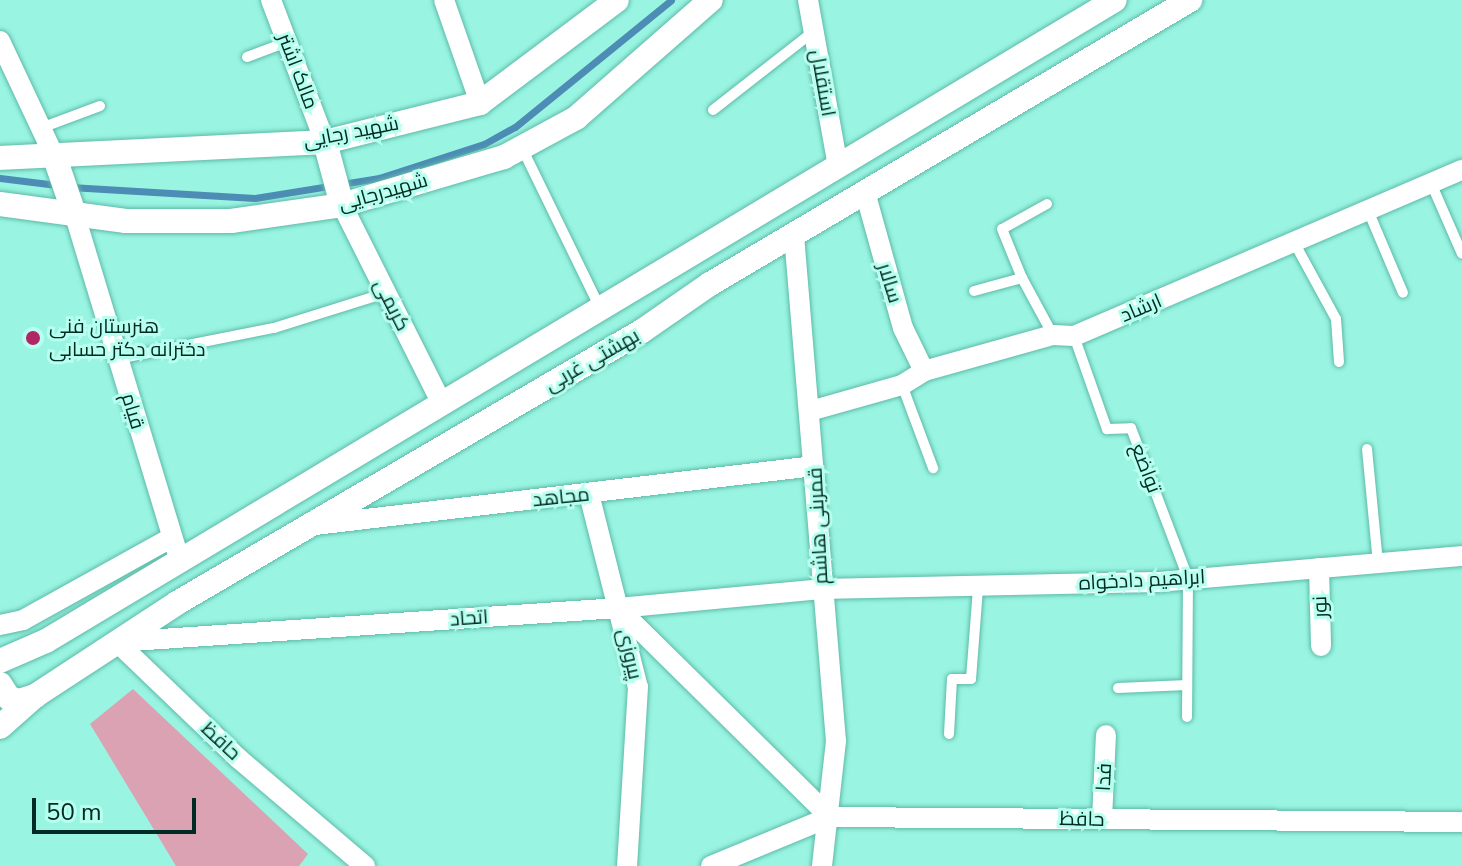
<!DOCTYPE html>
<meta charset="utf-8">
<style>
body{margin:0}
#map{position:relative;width:1462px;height:866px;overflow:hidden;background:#99f5e2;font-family:"Nunito Sans",Cairo,sans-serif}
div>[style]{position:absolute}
.green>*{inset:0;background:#daa2b3}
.stream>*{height:7px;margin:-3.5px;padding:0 3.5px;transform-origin:3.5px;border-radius:3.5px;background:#4d8cb4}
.roads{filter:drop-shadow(0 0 2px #5ebaa8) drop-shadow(0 0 2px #5ebaa8)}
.service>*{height:10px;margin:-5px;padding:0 5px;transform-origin:5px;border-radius:5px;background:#fff}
.minor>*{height:20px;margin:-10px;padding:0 10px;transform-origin:10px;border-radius:10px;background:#fff}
.tertiary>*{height:24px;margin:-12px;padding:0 12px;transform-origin:12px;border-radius:12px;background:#fff}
.dots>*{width:22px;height:22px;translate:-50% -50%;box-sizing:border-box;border:4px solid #b7ffee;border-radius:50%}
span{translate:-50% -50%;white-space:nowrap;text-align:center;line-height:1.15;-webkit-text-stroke:6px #b7ffee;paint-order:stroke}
.street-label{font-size:20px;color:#002a24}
.poi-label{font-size:20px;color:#002a24}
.left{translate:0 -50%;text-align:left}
.scale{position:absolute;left:32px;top:798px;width:164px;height:36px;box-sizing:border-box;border:4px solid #002a24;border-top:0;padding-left:10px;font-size:24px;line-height:28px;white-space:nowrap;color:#002a24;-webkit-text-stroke:6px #b7ffee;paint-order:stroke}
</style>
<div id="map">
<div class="green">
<div style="clip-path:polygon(133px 689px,308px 854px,299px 866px,176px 866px,90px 724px)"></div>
</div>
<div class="stream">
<div style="left:0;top:178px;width:57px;rotate:7deg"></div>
<div style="left:70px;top:187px;width:185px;rotate:3.4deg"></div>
<div style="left:255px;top:198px;width:126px;rotate:-9.2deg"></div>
<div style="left:379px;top:178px;width:110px;rotate:-17.9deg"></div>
<div style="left:484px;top:144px;width:35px;rotate:-29deg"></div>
<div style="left:515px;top:127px;width:201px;rotate:-39.1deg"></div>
</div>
<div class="roads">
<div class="service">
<div style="left:247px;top:57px;width:43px;rotate:-20.6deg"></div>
<div style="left:713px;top:110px;width:128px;rotate:-38deg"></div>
<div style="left:41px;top:128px;width:63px;rotate:-20.4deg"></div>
<div style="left:522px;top:148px;width:178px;rotate:64deg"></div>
<div style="left:1431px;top:183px;width:77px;rotate:66.4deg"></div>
<div style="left:1047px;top:204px;width:51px;rotate:150.9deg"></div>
<div style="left:1002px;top:229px;width:53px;rotate:67.8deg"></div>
<div style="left:1022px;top:278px;width:65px;rotate:61.5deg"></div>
<div style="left:1367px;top:208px;width:92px;rotate:67deg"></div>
<div style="left:1295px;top:244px;width:85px;rotate:61.3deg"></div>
<div style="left:1336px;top:319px;width:43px;rotate:86deg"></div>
<div style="left:974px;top:291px;width:50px;rotate:-15.2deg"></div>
<div style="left:1074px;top:336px;width:99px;rotate:70.5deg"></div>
<div style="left:1107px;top:429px;width:24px;rotate:-2deg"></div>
<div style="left:1131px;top:428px;width:160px;rotate:69.2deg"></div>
<div style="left:1188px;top:578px;width:139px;rotate:90.4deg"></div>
<div style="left:117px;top:359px;width:160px;rotate:-11.2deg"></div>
<div style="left:274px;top:328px;width:117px;rotate:-17.4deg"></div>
<div style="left:902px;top:385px;width:89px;rotate:69.5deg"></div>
<div style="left:1367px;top:449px;width:115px;rotate:84.5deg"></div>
<div style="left:1118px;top:688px;width:69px;rotate:-2.5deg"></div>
<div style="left:949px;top:734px;width:55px;rotate:-86.9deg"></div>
<div style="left:952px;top:679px;width:19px"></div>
<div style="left:971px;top:679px;width:92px;rotate:-85.6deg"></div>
</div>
<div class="minor">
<div style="left:271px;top:0;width:152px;rotate:69.2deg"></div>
<div style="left:444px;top:0;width:109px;rotate:70.7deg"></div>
<div style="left:808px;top:0;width:169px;rotate:79.8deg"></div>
<div style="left:0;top:41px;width:129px;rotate:64.8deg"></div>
<div style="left:865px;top:192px;width:141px;rotate:74.4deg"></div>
<div style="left:903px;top:328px;width:48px;rotate:64deg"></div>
<div style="left:342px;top:205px;width:223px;rotate:63.3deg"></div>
<div style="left:75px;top:216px;width:358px;rotate:73.1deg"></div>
<div style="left:794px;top:235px;width:508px;rotate:85.26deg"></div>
<div style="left:836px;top:741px;width:126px;rotate:96.4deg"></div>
<div style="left:810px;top:411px;width:96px;rotate:-15.8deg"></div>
<div style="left:902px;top:385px;width:26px;rotate:-32deg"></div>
<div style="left:924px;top:371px;width:134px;rotate:-15.6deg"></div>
<div style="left:1053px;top:335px;width:21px;rotate:3deg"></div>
<div style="left:1074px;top:336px;width:422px;rotate:-23.2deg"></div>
<div style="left:589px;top:494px;width:199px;rotate:75.8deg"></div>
<div style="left:638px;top:687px;width:179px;rotate:93.5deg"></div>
<div style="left:315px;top:525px;width:502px;rotate:-6.74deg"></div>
<div style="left:1319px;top:568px;width:78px;rotate:88.5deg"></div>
<div style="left:619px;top:609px;width:296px;rotate:44.6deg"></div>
<div style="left:0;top:625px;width:24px;rotate:-12deg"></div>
<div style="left:23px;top:620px;width:169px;rotate:-29deg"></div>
<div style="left:117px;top:642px;width:502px;rotate:-3.88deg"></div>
<div style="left:618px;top:608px;width:204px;rotate:-5.3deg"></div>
<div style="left:821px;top:589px;width:337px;rotate:-1.2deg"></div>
<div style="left:1158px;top:582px;width:305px;rotate:-4.9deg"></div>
<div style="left:117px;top:642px;width:168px;rotate:43.8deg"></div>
<div style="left:238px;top:758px;width:167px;rotate:40.4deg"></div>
<div style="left:1102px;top:819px;width:84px;rotate:-87.3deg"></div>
<div style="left:711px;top:866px;width:129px;rotate:-22.4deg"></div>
<div style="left:830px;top:817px;width:632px;rotate:0.45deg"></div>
</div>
<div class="tertiary">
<div style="left:325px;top:142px;width:65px;rotate:74.9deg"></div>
<div style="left:0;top:158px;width:325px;rotate:-2.8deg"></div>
<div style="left:325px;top:142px;width:160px;rotate:-14.1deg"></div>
<div style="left:480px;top:103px;width:171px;rotate:-36.9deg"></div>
<div style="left:55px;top:158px;width:61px;rotate:71deg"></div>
<div style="left:0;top:204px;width:127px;rotate:7.7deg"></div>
<div style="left:126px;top:221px;width:105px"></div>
<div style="left:231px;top:221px;width:112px;rotate:-8.2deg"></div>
<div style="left:342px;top:205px;width:169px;rotate:-16.5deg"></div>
<div style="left:504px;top:157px;width:82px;rotate:-28.4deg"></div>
<div style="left:576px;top:118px;width:179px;rotate:-41.2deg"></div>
<div style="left:0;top:661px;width:50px;rotate:-23.5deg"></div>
<div style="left:46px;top:641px;width:1246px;rotate:-30.95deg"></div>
<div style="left:0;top:684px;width:17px;rotate:57deg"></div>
<div style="left:9px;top:698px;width:10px;rotate:17deg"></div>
<div style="left:19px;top:701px;width:17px;rotate:-17deg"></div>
<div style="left:0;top:727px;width:47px;rotate:-41.5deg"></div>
<div style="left:35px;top:696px;width:170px;rotate:-33.2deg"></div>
<div style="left:177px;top:603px;width:539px;rotate:-30.33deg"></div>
<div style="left:642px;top:331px;width:83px;rotate:-34.7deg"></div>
<div style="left:710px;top:284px;width:558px;rotate:-30.61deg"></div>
</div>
</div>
<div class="dots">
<div style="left:33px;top:338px;background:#b12664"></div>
</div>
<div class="street-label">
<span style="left:298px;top:71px;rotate:69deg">مالک اشتر</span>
<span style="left:823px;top:83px;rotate:80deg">استقلال</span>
<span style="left:351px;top:132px;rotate:-11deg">شهید رجایی</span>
<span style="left:383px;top:192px;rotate:-16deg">شهیدرجایی</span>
<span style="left:890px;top:283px;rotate:73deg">سالار</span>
<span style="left:392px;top:305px;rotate:63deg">کریمی</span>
<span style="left:1141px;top:308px;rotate:-23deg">ارشاد</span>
<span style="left:592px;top:360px;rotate:-30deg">بهشتی غربی</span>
<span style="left:133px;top:411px;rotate:73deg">قیام</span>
<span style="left:1146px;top:468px;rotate:69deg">تواضع</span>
<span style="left:561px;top:497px;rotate:-6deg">مجاهد</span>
<span style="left:818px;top:526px;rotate:-93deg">قمربنی هاشم</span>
<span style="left:1142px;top:580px;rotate:-3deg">ابراهیم دادخواه</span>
<span style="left:1320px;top:607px;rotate:-92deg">نور</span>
<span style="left:469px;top:618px;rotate:-4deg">اتحاد</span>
<span style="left:630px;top:654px;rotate:77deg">پیروزی</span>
<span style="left:221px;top:741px;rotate:43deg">حافظ</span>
<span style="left:1104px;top:777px;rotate:-87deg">فدا</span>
<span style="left:1082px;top:819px;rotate:1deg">حافظ</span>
</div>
<div class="poi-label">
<span class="left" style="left:49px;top:338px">هنرستان فنی<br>دخترانه دکتر حسابی</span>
</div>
<div class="scale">50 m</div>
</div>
